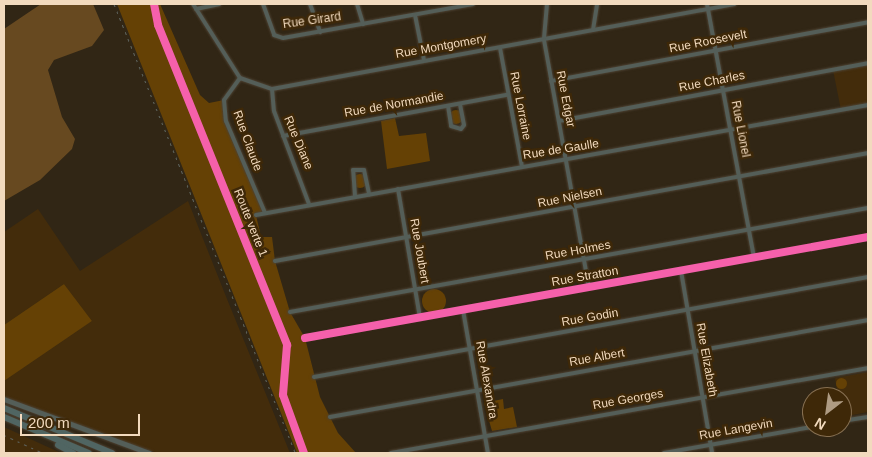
<!DOCTYPE html>
<style>
body{margin:0}
#map{position:relative;width:872px;height:457px;overflow:hidden;background:#312615;font-family:Helvetica,sans-serif}
div>[style]{position:absolute}
.built>*{inset:0;background:#432c0b}
.green>*{inset:0;background:#654105}
.round{border-radius:50%}
.forest>*{inset:0;background:#674920}
.roads{filter:drop-shadow(0 0 1px #4d4233) drop-shadow(0 0 1px #4d4233)}
.minor>*{height:4px;margin:-2px;padding:0 2px;transform-origin:2px;border-radius:2px;background:#545e58}
.tertiary>*{height:4.5px;margin:-2.25px;padding:0 2.25px;transform-origin:2.25px;border-radius:2.25px;background:#545e58}
.motorway>*{height:6px;margin:-3px;padding:0 3px;transform-origin:3px;border-radius:3px;background:#506562}
.rail>*{height:1px;margin-top:-0.5px;transform-origin:0;background:repeating-linear-gradient(90deg,#5d625c 0 2.5px,transparent 0 7.5px)}
.cycleway>*{height:8px;margin:-4px;padding:0 4px;transform-origin:4px;border-radius:4px;background:#f560ab}
span{translate:-50% -50%;white-space:nowrap;text-align:center;line-height:1.15;-webkit-text-stroke:5px #3e2808;paint-order:stroke}
.street-label{font-size:12px;color:#f2dabe}
.frame{position:absolute;inset:0;border:5px solid #f2dabe;pointer-events:none}
.north{position:absolute;left:802px;top:387px;width:50px;height:50px;box-sizing:border-box;background:#3e2808;border:1px solid #866f51;border-radius:50%;rotate:210deg;font-size:14px;font-weight:700;line-height:20px;text-align:center;color:#f2dabe}
.north::after{content:'';display:block;margin:auto;width:18px;height:22px;background:#ae9b83;clip-path:polygon(50% 0,100% 100%,50% 72%,0 100%)}
.scale{position:absolute;left:20px;top:414px;width:120px;height:22px;box-sizing:border-box;border:2px solid #f2dabe;border-top:0;padding-left:6px;font-size:15px;line-height:18px;white-space:nowrap;color:#f2dabe;-webkit-text-stroke:4px #3e2808;paint-order:stroke}
</style>
<div id="map">
<div class="built">
<div style="clip-path:polygon(868px 63px,868px 105px,841px 110px,833px 70px)"></div>
<div style="clip-path:polygon(188px 201px,227px 299px,290px 453px,158px 453px,90px 432px,4px 397px,4px 381px,92px 321px,64px 284px,4px 325px,4px 232px,38px 209px,80px 271px)"></div>
<div style="clip-path:polygon(868px 372px,868px 412px,842px 417px,842px 397px,838px 397px,835px 378px)"></div>
<div style="clip-path:polygon(4px 427px,61px 453px,8px 453px,4px 451px)"></div>
</div>
<div class="green">
<div style="clip-path:polygon(117px 4px,160px 4px,200px 95px,209px 103px,224px 100px,226px 121px,265px 213px,256px 215px,261px 237px,272px 237px,275px 261px,290px 312px,305px 338px,320px 397px,338px 433px,356px 453px,297px 453px)"></div>
<div class="round" style="left:449px;top:110px;width:14px;height:14px"></div>
<div style="clip-path:polygon(395px 118px,399px 136px,426px 133px,430px 161px,387px 169px,381px 121px)"></div>
<div class="round" style="left:353px;top:174px;width:14px;height:14px"></div>
<div style="clip-path:polygon(64px 284px,92px 321px,4px 381px,4px 325px)"></div>
<div class="round" style="left:422px;top:289px;width:24px;height:24px"></div>
<div class="round" style="left:835.5px;top:377.5px;width:11px;height:11px"></div>
<div style="clip-path:polygon(503px 399px,504px 409px,513px 407px,517px 427px,492px 431px,484px 403px)"></div>
</div>
<div class="forest">
<div style="clip-path:polygon(41px 4px,93px 4px,104px 30px,92px 46px,54px 60px,48px 70px,62px 117px,75px 139px,72px 149px,40px 180px,4px 201px,4px 29px)"></div>
</div>
<div class="roads">
<div class="minor">
<div style="left:193px;top:4px;width:88px;rotate:57.6deg"></div>
<div style="left:240px;top:78px;width:34px;rotate:19deg"></div>
<div style="left:272px;top:89px;width:470px;rotate:-10.4deg"></div>
<div style="left:263px;top:4px;width:33px;rotate:70deg"></div>
<div style="left:274px;top:35px;width:9px;rotate:18deg"></div>
<div style="left:283px;top:38px;width:193px;rotate:-10.1deg"></div>
<div style="left:310px;top:4px;width:30px;rotate:70deg"></div>
<div style="left:357px;top:4px;width:21px;rotate:73deg"></div>
<div style="left:547px;top:4px;width:36px;rotate:95deg"></div>
<div style="left:544px;top:40px;width:251px;rotate:79.7deg"></div>
<div style="left:707px;top:4px;width:258px;rotate:79.5deg"></div>
<div style="left:196px;top:9px;width:24px;rotate:-12deg"></div>
<div style="left:415px;top:15px;width:46px;rotate:78.7deg"></div>
<div style="left:593px;top:30px;width:26px;rotate:-81deg"></div>
<div style="left:500px;top:48px;width:121px;rotate:79.5deg"></div>
<div style="left:240px;top:78px;width:27px;rotate:126deg"></div>
<div style="left:224px;top:100px;width:21px;rotate:85deg"></div>
<div style="left:226px;top:121px;width:100px;rotate:67deg"></div>
<div style="left:551px;top:81px;width:322px;rotate:-10.5deg"></div>
<div style="left:272px;top:89px;width:22px;rotate:85deg"></div>
<div style="left:274px;top:111px;width:99px;rotate:69.4deg"></div>
<div style="left:448px;top:106px;width:20px;rotate:81deg"></div>
<div style="left:451px;top:126px;width:10px;rotate:17deg"></div>
<div style="left:461px;top:129px;width:5px;rotate:-53deg"></div>
<div style="left:464px;top:125px;width:21px;rotate:-101deg"></div>
<div style="left:559px;top:121px;width:314px;rotate:-10.6deg"></div>
<div style="left:283px;top:136px;width:228px;rotate:-10.4deg"></div>
<div style="left:398px;top:189px;width:131px;rotate:80.3deg"></div>
<div style="left:355px;top:196px;width:26px;rotate:-94deg"></div>
<div style="left:353px;top:170px;width:11px"></div>
<div style="left:364px;top:170px;width:25px;rotate:78deg"></div>
<div style="left:256px;top:215px;width:622px;rotate:-10.19deg"></div>
<div style="left:275px;top:261px;width:603px;rotate:-10.32deg"></div>
<div style="left:681px;top:271px;width:185px;rotate:80.3deg"></div>
<div style="left:463px;top:310px;width:145px;rotate:80.1deg"></div>
<div style="left:290px;top:312px;width:587px;rotate:-10.2deg"></div>
<div style="left:305px;top:338px;width:572px;rotate:-10.17deg"></div>
<div style="left:314px;top:377px;width:563px;rotate:-10.23deg"></div>
<div style="left:330px;top:417px;width:547px;rotate:-10.22deg"></div>
<div style="left:842px;top:421px;width:26px;rotate:-9deg"></div>
<div style="left:391px;top:453px;width:485px;rotate:-10.1deg"></div>
<div style="left:664px;top:453px;width:150px;rotate:-10deg"></div>
</div>
<div class="tertiary">
<div style="left:4px;top:399px;width:155px;rotate:20.4deg"></div>
</div>
<div class="motorway">
<div style="left:4px;top:408px;width:117px;rotate:22.6deg"></div>
<div style="left:4px;top:417px;width:92px;rotate:23deg"></div>
<div style="left:58px;top:445px;width:17px;rotate:28deg"></div>
</div>
</div>
<div class="rail">
<div style="left:114px;top:4px;width:484px;rotate:68deg"></div>
<div style="left:4px;top:435px;width:43px;rotate:24.8deg"></div>
</div>
<div class="cycleway">
<div style="left:154px;top:4px;width:21px;rotate:79deg"></div>
<div style="left:158px;top:25px;width:345px;rotate:68deg"></div>
<div style="left:287px;top:345px;width:50px;rotate:94.6deg"></div>
<div style="left:283px;top:395px;width:62px;rotate:70.1deg"></div>
<div style="left:305px;top:338px;width:572px;rotate:-10.17deg"></div>
</div>
<div class="street-label">
<span style="left:312px;top:21px;rotate:-8deg">Rue Girard</span>
<span style="left:708px;top:42px;rotate:-11deg">Rue Roosevelt</span>
<span style="left:441px;top:47px;rotate:-10deg">Rue Montgomery</span>
<span style="left:712px;top:82px;rotate:-11deg">Rue Charles</span>
<span style="left:565px;top:99px;rotate:79deg">Rue Edgar</span>
<span style="left:394px;top:105px;rotate:-10deg">Rue de Normandie</span>
<span style="left:520px;top:106px;rotate:79deg">Rue Lorraine</span>
<span style="left:740px;top:129px;rotate:79deg">Rue Lionel</span>
<span style="left:247px;top:141px;rotate:70deg">Rue Claude</span>
<span style="left:298px;top:143px;rotate:67deg">Rue Diane</span>
<span style="left:561px;top:150px;rotate:-9deg">Rue de Gaulle</span>
<span style="left:570px;top:198px;rotate:-11deg">Rue Nielsen</span>
<span style="left:250px;top:223px;rotate:68deg">Route verte 1</span>
<span style="left:419px;top:251px;rotate:80deg">Rue Joubert</span>
<span style="left:578px;top:251px;rotate:-10deg">Rue Holmes</span>
<span style="left:585px;top:277px;rotate:-10deg">Rue Stratton</span>
<span style="left:590px;top:318px;rotate:-10deg">Rue Godin</span>
<span style="left:597px;top:358px;rotate:-10deg">Rue Albert</span>
<span style="left:706px;top:360px;rotate:80deg">Rue Elizabeth</span>
<span style="left:486px;top:380px;rotate:80deg">Rue Alexandra</span>
<span style="left:628px;top:400px;rotate:-10deg">Rue Georges</span>
<span style="left:736px;top:430px;rotate:-10deg">Rue Langevin</span>
</div>
<div class="frame"></div>
<div class="north">N</div>
<div class="scale">200 m</div>
</div>
